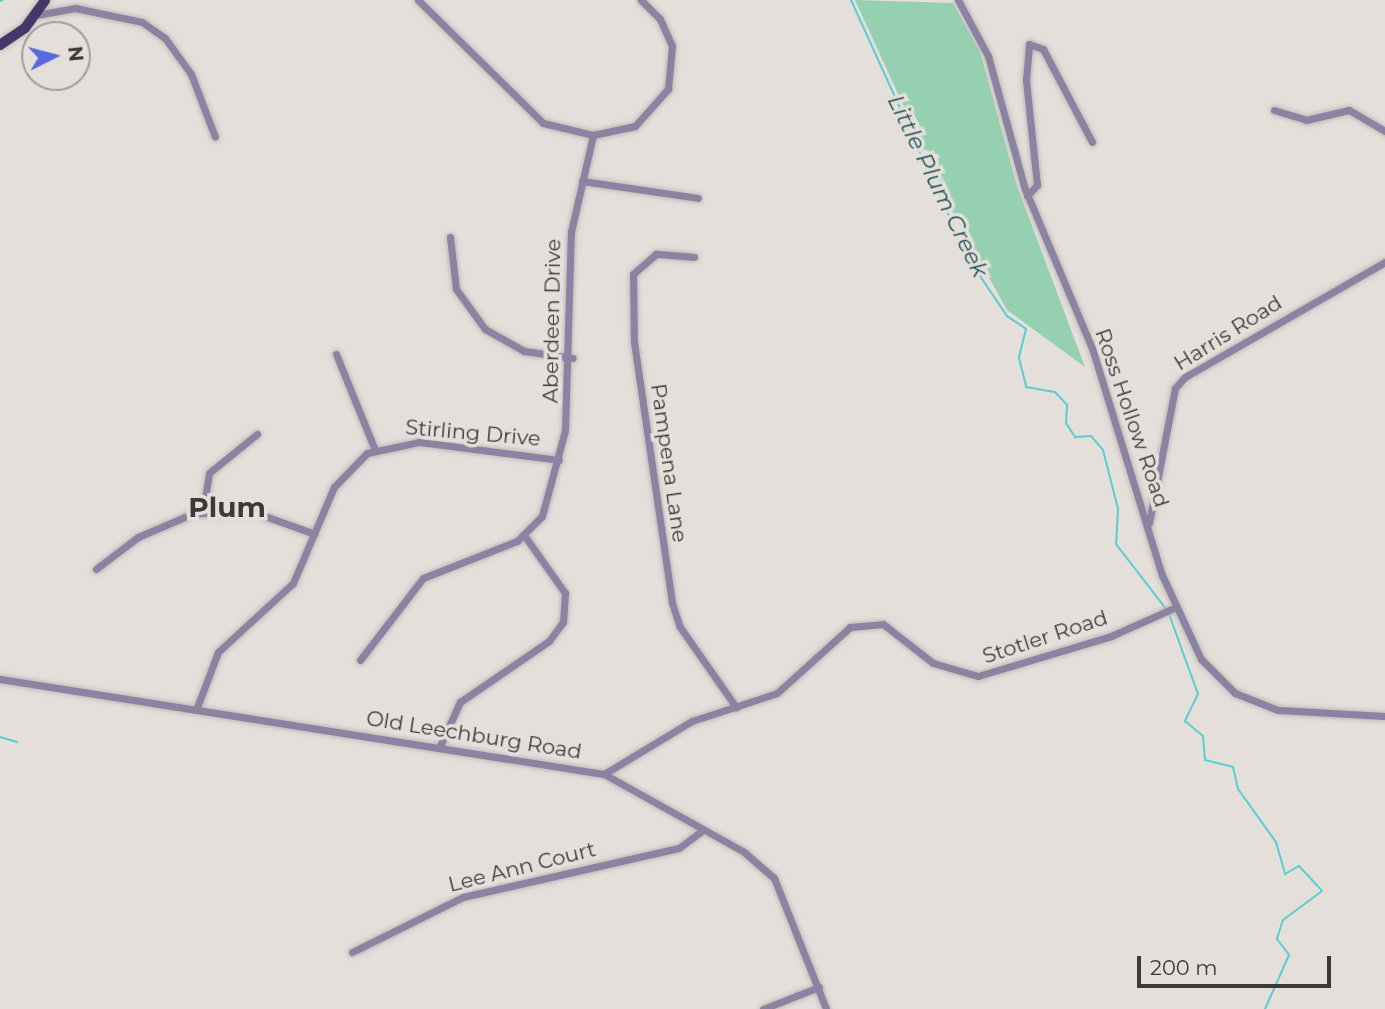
<!DOCTYPE html>
<style>
body{margin:0}
#map{position:relative;width:1385px;height:1009px;overflow:hidden;background:#e4dfdb;font-family:Montserrat,sans-serif}
div>[style]{position:absolute}
.green>*{inset:0;background:#95d1b0}
.stream>*{height:2px;margin:-1px;padding:0 1px;transform-origin:1px;border-radius:1px;background:#5bcdd0}
.roads{filter:drop-shadow(0 0 2px #bfbbb7) drop-shadow(0 0 2px #bfbbb7)}
.minor>*{height:7px;margin:-3.5px;padding:0 3.5px;transform-origin:3.5px;border-radius:3.5px;background:#8a83a1}
.major>*{height:10px;margin:-5px;padding:0 5px;transform-origin:5px;border-radius:5px;background:#46366a}
span{translate:-50% -50%;white-space:nowrap;text-align:center;line-height:1.15;-webkit-text-stroke:7px #e4dfdb;paint-order:stroke}
.street-label{font-size:21px;color:#3c3a38}
.water-label{font-size:23px;color:#245557;font-style:italic}
.district-label{font-size:28px;color:#3c3a38;font-weight:700}
.north{position:absolute;left:21px;top:21px;width:70px;height:70px;box-sizing:border-box;background:#e4dfdb;border:2px solid #a19d9a;border-radius:50%;rotate:84deg;font-size:19px;font-weight:700;line-height:28px;text-align:center;color:#3c3a38}
.north::after{content:'';display:block;margin:auto;width:24px;height:32px;background:#5869e0;clip-path:polygon(50% 0,100% 100%,50% 72%,0 100%)}
.scale{position:absolute;left:1137px;top:956px;width:194px;height:32px;box-sizing:border-box;border:4px solid #3c3a38;border-top:0;padding-left:9px;font-size:21px;line-height:24px;white-space:nowrap;color:#3c3a38;-webkit-text-stroke:5px #e4dfdb;paint-order:stroke}
</style>
<div id="map">
<div class="green">
<div style="clip-path:polygon(855px 0,953px 3px,980px 51px,1017px 186px,1085px 367px,1007px 310px,949px 205px)"></div>
</div>
<div class="stream">
<div style="left:851px;top:0;width:283px;rotate:65.6deg"></div>
<div style="left:968px;top:258px;width:70px;rotate:56.1deg"></div>
<div style="left:1007px;top:316px;width:23px;rotate:34deg"></div>
<div style="left:1026px;top:329px;width:30px;rotate:104deg"></div>
<div style="left:1019px;top:358px;width:30px;rotate:76deg"></div>
<div style="left:1026px;top:387px;width:29px;rotate:10deg"></div>
<div style="left:1055px;top:392px;width:18px;rotate:47deg"></div>
<div style="left:1067px;top:405px;width:18px;rotate:93deg"></div>
<div style="left:1066px;top:423px;width:17px;rotate:57deg"></div>
<div style="left:1075px;top:437px;width:16px;rotate:-4deg"></div>
<div style="left:1091px;top:436px;width:18px;rotate:49deg"></div>
<div style="left:1103px;top:450px;width:61px;rotate:75.7deg"></div>
<div style="left:1118px;top:509px;width:35px;rotate:93deg"></div>
<div style="left:1116px;top:544px;width:82px;rotate:52.4deg"></div>
<div style="left:0;top:1px;width:3px;rotate:-18deg"></div>
<div style="left:1169px;top:614px;width:85px;rotate:70.1deg"></div>
<div style="left:1198px;top:694px;width:30px;rotate:116deg"></div>
<div style="left:1185px;top:721px;width:23px;rotate:40deg"></div>
<div style="left:1203px;top:736px;width:24px;rotate:85deg"></div>
<div style="left:1205px;top:760px;width:29px;rotate:14deg"></div>
<div style="left:1233px;top:767px;width:23px;rotate:77deg"></div>
<div style="left:1238px;top:789px;width:65px;rotate:54.4deg"></div>
<div style="left:1276px;top:842px;width:33px;rotate:74deg"></div>
<div style="left:1285px;top:874px;width:16px;rotate:-30deg"></div>
<div style="left:1299px;top:866px;width:34px;rotate:47deg"></div>
<div style="left:1322px;top:891px;width:49px;rotate:143.4deg"></div>
<div style="left:1283px;top:920px;width:20px;rotate:108deg"></div>
<div style="left:1277px;top:939px;width:20px;rotate:53deg"></div>
<div style="left:1289px;top:955px;width:59px;rotate:114deg"></div>
<div style="left:0;top:737px;width:18px;rotate:16deg"></div>
</div>
<div class="roads">
<div class="minor">
<div style="left:418px;top:0;width:175px;rotate:44.5deg"></div>
<div style="left:543px;top:123px;width:51px;rotate:13.5deg"></div>
<div style="left:593px;top:135px;width:43px;rotate:-12.1deg"></div>
<div style="left:635px;top:126px;width:50px;rotate:-48.3deg"></div>
<div style="left:668px;top:89px;width:43px;rotate:-84.7deg"></div>
<div style="left:672px;top:46px;width:30px;rotate:-114deg"></div>
<div style="left:660px;top:19px;width:27px;rotate:-135deg"></div>
<div style="left:958px;top:0;width:64px;rotate:61.8deg"></div>
<div style="left:988px;top:56px;width:138px;rotate:74.5deg"></div>
<div style="left:1025px;top:189px;width:173px;rotate:67.2deg"></div>
<div style="left:1092px;top:348px;width:238px;rotate:72.9deg"></div>
<div style="left:1162px;top:575px;width:93px;rotate:65.1deg"></div>
<div style="left:1201px;top:659px;width:48px;rotate:45deg"></div>
<div style="left:1235px;top:693px;width:46px;rotate:21.6deg"></div>
<div style="left:1278px;top:710px;width:107px;rotate:3.2deg"></div>
<div style="left:36px;top:15px;width:40px;rotate:-10deg"></div>
<div style="left:75px;top:8px;width:68px;rotate:11.8deg"></div>
<div style="left:142px;top:22px;width:28px;rotate:35deg"></div>
<div style="left:165px;top:38px;width:44px;rotate:54.2deg"></div>
<div style="left:191px;top:74px;width:67px;rotate:69.1deg"></div>
<div style="left:1274px;top:110px;width:34px;rotate:17deg"></div>
<div style="left:1306px;top:120px;width:44px;rotate:-13.1deg"></div>
<div style="left:1349px;top:110px;width:42px;rotate:30.3deg"></div>
<div style="left:582px;top:181px;width:117px;rotate:8.3deg"></div>
<div style="left:1027px;top:196px;width:15px;rotate:-48deg"></div>
<div style="left:1037px;top:185px;width:106px;rotate:-96deg"></div>
<div style="left:1026px;top:80px;width:36px;rotate:-85deg"></div>
<div style="left:1029px;top:44px;width:15px;rotate:20deg"></div>
<div style="left:1043px;top:49px;width:105px;rotate:62.2deg"></div>
<div style="left:450px;top:237px;width:52px;rotate:83.4deg"></div>
<div style="left:456px;top:289px;width:49px;rotate:54.1deg"></div>
<div style="left:485px;top:329px;width:45px;rotate:29.4deg"></div>
<div style="left:524px;top:351px;width:49px;rotate:8.3deg"></div>
<div style="left:694px;top:257px;width:38px;rotate:-175deg"></div>
<div style="left:656px;top:254px;width:30px;rotate:139deg"></div>
<div style="left:633px;top:274px;width:68px;rotate:89.2deg"></div>
<div style="left:634px;top:342px;width:264px;rotate:81.7deg"></div>
<div style="left:672px;top:603px;width:25px;rotate:72deg"></div>
<div style="left:680px;top:627px;width:98px;rotate:55deg"></div>
<div style="left:336px;top:354px;width:104px;rotate:67.9deg"></div>
<div style="left:203px;top:511px;width:38px;rotate:-81deg"></div>
<div style="left:209px;top:473px;width:62px;rotate:-39.1deg"></div>
<div style="left:1149px;top:523px;width:137px;rotate:-79.1deg"></div>
<div style="left:1175px;top:388px;width:15px;rotate:-48deg"></div>
<div style="left:1185px;top:377px;width:231px;rotate:-29.9deg"></div>
<div style="left:96px;top:569px;width:53px;rotate:-37.3deg"></div>
<div style="left:138px;top:537px;width:61px;rotate:-23.2deg"></div>
<div style="left:194px;top:513px;width:65px;rotate:0.9deg"></div>
<div style="left:259px;top:514px;width:59px;rotate:19.7deg"></div>
<div style="left:360px;top:660px;width:103px;rotate:-52.5deg"></div>
<div style="left:423px;top:578px;width:101px;rotate:-21.5deg"></div>
<div style="left:517px;top:541px;width:35px;rotate:-45deg"></div>
<div style="left:542px;top:516px;width:89px;rotate:-75deg"></div>
<div style="left:565px;top:430px;width:198px;rotate:-88.3deg"></div>
<div style="left:571px;top:232px;width:99px;rotate:-77.2deg"></div>
<div style="left:0;top:679px;width:611px;rotate:8.94deg"></div>
<div style="left:604px;top:774px;width:160px;rotate:29.1deg"></div>
<div style="left:744px;top:852px;width:40px;rotate:41deg"></div>
<div style="left:774px;top:878px;width:141px;rotate:68.3deg"></div>
<div style="left:196px;top:710px;width:62px;rotate:-69.2deg"></div>
<div style="left:218px;top:652px;width:102px;rotate:-42.6deg"></div>
<div style="left:293px;top:583px;width:104px;rotate:-66.9deg"></div>
<div style="left:334px;top:487px;width:47px;rotate:-45.9deg"></div>
<div style="left:367px;top:453px;width:53px;rotate:-11.9deg"></div>
<div style="left:419px;top:442px;width:141px;rotate:7.3deg"></div>
<div style="left:440px;top:746px;width:48px;rotate:-65.6deg"></div>
<div style="left:460px;top:702px;width:108px;rotate:-34.4deg"></div>
<div style="left:549px;top:641px;width:24px;rotate:-54deg"></div>
<div style="left:563px;top:622px;width:29px;rotate:-86deg"></div>
<div style="left:565px;top:593px;width:71px;rotate:-125.3deg"></div>
<div style="left:604px;top:774px;width:103px;rotate:-31.1deg"></div>
<div style="left:692px;top:721px;width:89px;rotate:-18.2deg"></div>
<div style="left:777px;top:693px;width:98px;rotate:-42.1deg"></div>
<div style="left:850px;top:627px;width:33px;rotate:-5deg"></div>
<div style="left:883px;top:624px;width:63px;rotate:38deg"></div>
<div style="left:933px;top:663px;width:47px;rotate:16.1deg"></div>
<div style="left:978px;top:676px;width:139px;rotate:-16.7deg"></div>
<div style="left:1111px;top:636px;width:71px;rotate:-24deg"></div>
<div style="left:352px;top:952px;width:124px;rotate:-26.4deg"></div>
<div style="left:463px;top:897px;width:221px;rotate:-12.8deg"></div>
<div style="left:679px;top:848px;width:30px;rotate:-37deg"></div>
<div style="left:763px;top:1009px;width:60px;rotate:-21.4deg"></div>
</div>
<div class="major">
<div style="left:0;top:45px;width:30px;rotate:-34deg"></div>
<div style="left:25px;top:28px;width:34px;rotate:-54deg"></div>
</div>
</div>
<div class="street-label">
<span style="left:552px;top:321px;rotate:-89deg">Aberdeen Drive</span>
<span style="left:1228px;top:333px;rotate:-32deg">Harris Road</span>
<span style="left:1132px;top:418px;rotate:71deg">Ross Hollow Road</span>
<span style="left:473px;top:433px;rotate:5deg">Stirling Drive</span>
<span style="left:669px;top:463px;rotate:82deg">Pampena Lane</span>
<span style="left:1045px;top:637px;rotate:-18deg">Stotler Road</span>
<span style="left:474px;top:735px;rotate:9deg">Old Leechburg Road</span>
<span style="left:522px;top:867px;rotate:-14deg">Lee Ann Court</span>
</div>
<div class="water-label">
<span style="left:938px;top:186px;rotate:64deg">Little Plum Creek</span>
</div>
<div class="district-label">
<span style="left:227px;top:507px">Plum</span>
</div>
<div class="north">N</div>
<div class="scale">200 m</div>
</div>
